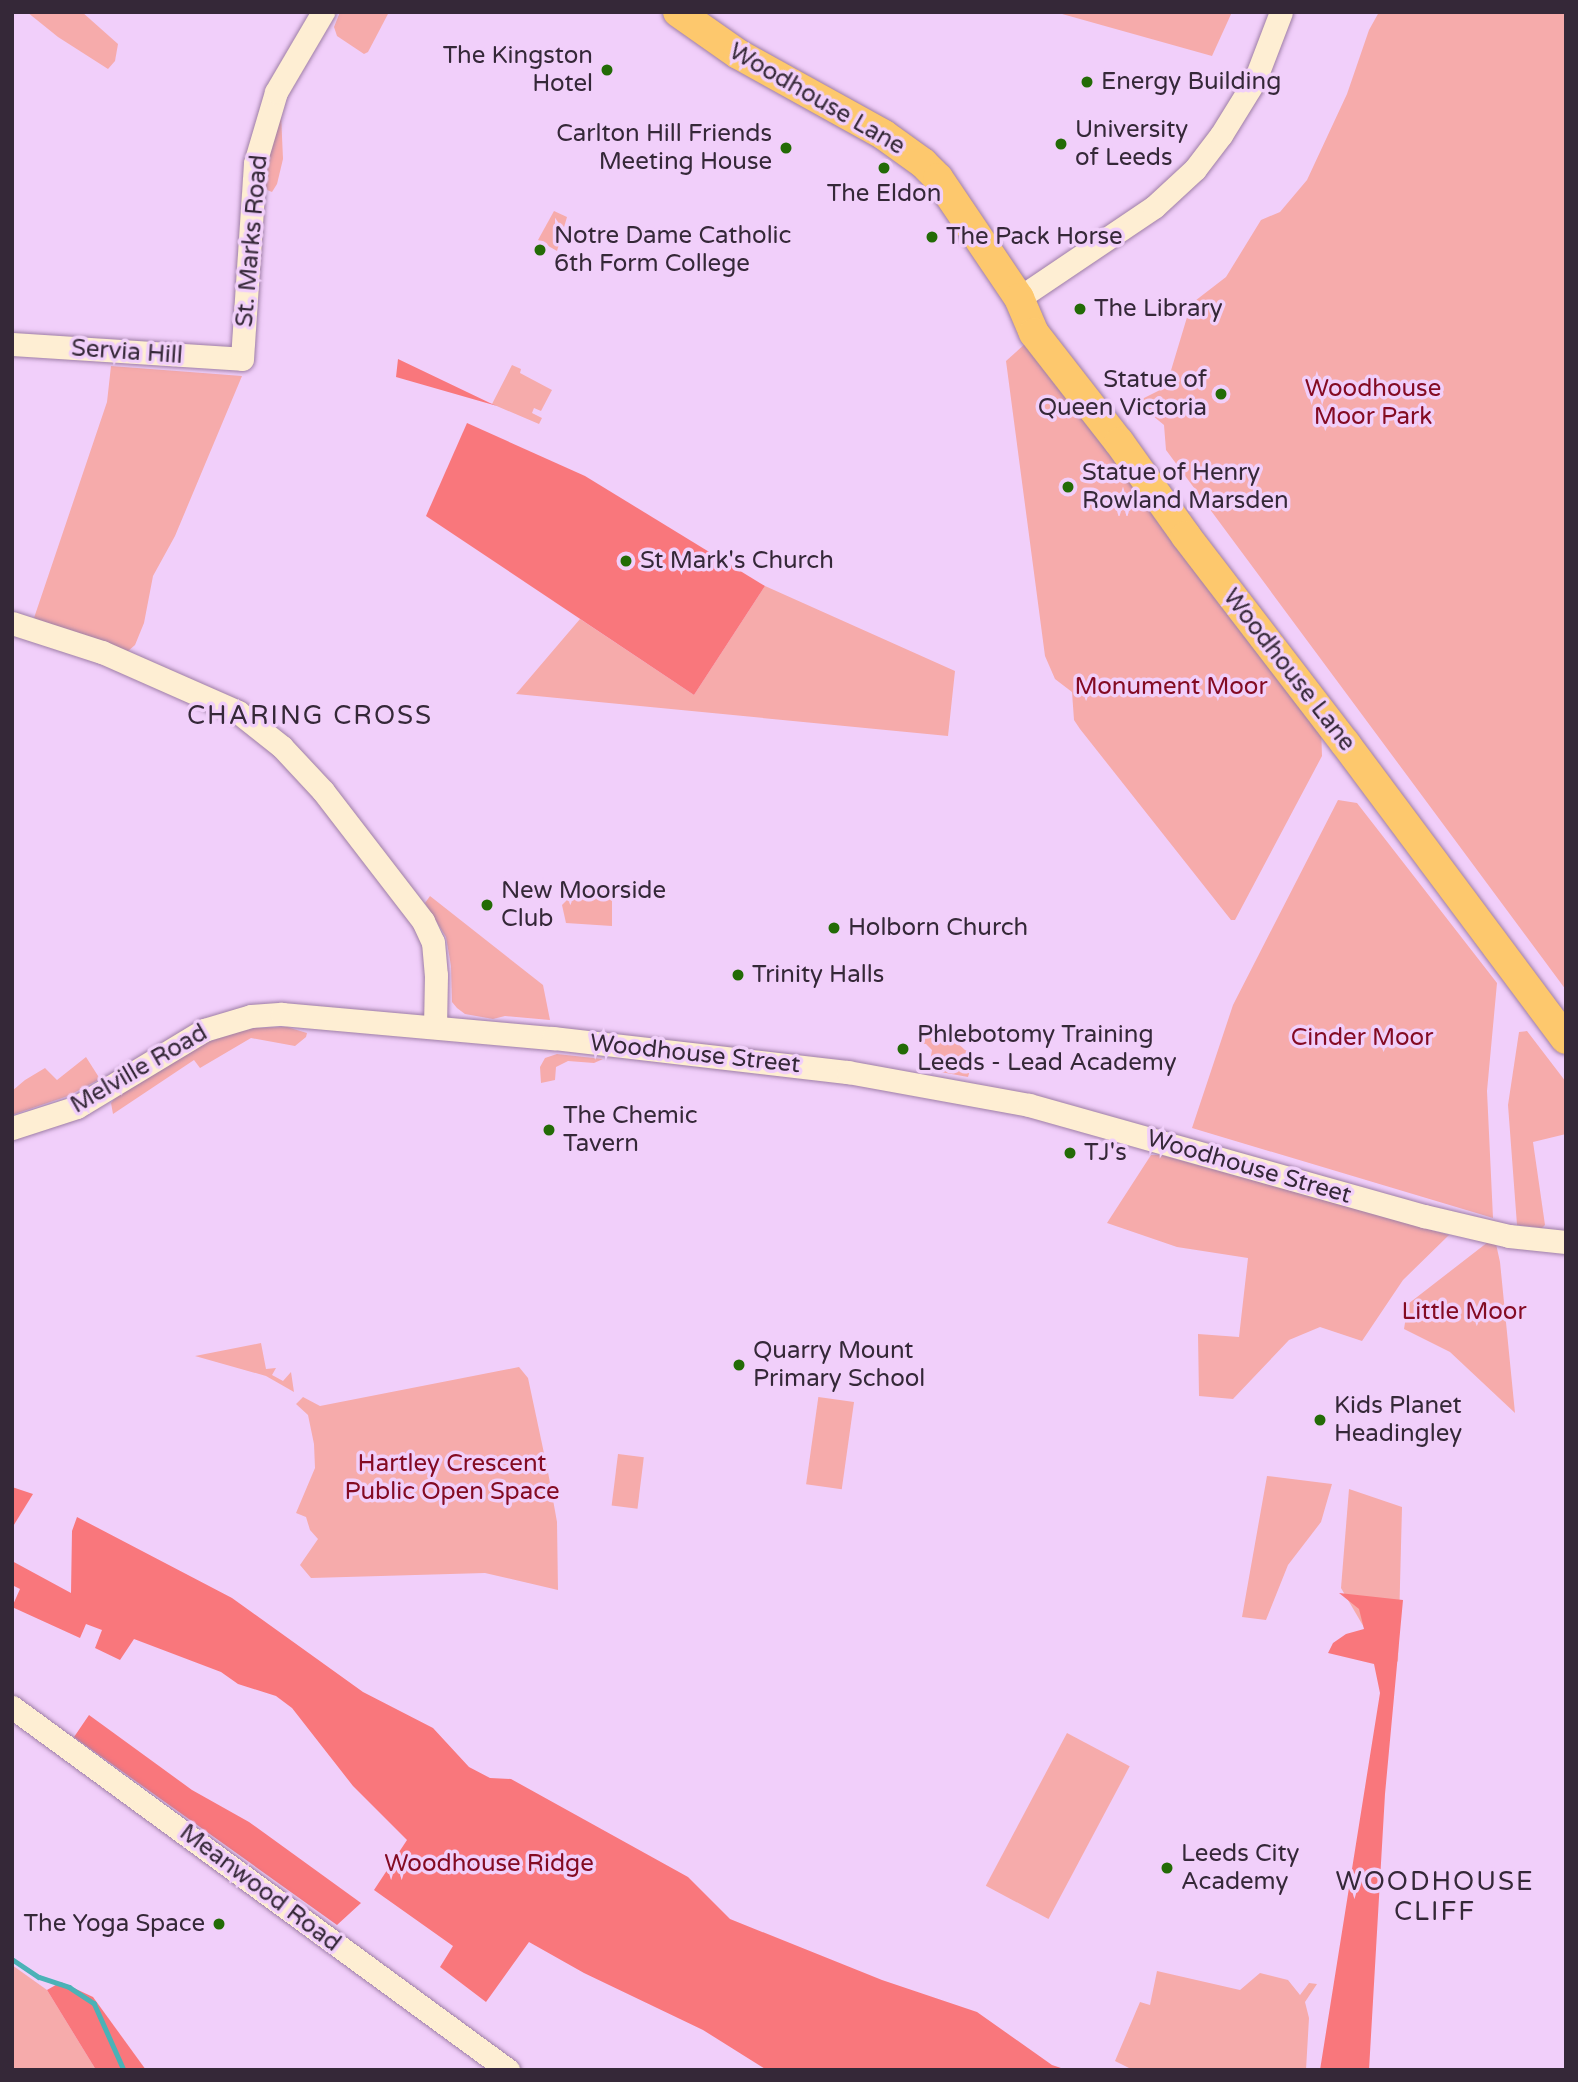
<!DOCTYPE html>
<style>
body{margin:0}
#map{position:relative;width:1578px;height:2082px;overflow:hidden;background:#f1cffa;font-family:"Varela Round",sans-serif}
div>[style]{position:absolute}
.green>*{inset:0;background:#f6abab;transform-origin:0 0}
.forest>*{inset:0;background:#f9777c}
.stream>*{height:4.5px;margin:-2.25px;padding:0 2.25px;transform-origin:2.25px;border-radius:2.25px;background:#4bb2b7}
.roads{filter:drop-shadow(0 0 2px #9e7ea6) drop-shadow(0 0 2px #9e7ea6)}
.secondary>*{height:23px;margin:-11.5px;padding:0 11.5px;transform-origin:11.5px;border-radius:11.5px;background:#feeed3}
.highway>*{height:30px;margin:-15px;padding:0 15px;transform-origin:15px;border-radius:15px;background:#fdc86d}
.dots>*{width:19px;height:19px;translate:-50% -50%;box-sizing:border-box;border:4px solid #f1cffa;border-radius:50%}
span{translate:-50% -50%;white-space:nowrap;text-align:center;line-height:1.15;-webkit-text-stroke:7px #f1cffa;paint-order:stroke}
.poi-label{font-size:24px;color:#352838}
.right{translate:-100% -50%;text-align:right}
.left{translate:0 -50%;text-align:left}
.street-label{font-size:24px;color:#352838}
.park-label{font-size:24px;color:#840b23}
.neighbourhood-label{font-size:26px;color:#352838;letter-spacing:2px}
.frame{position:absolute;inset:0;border:14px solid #352838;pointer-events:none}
</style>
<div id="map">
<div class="green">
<div style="clip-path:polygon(27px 12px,82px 12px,118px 44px,115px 61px,108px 69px,58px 37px)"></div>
<div style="clip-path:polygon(340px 12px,389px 12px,368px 52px,364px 54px,337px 36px,334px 27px)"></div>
<div style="clip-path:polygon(1055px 12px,1232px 12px,1212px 56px)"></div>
<div style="clip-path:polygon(1379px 12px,1566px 12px,1566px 990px,1166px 450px,1164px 425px,1136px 402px,1166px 387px,1191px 304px,1226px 277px,1261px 220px,1280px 212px,1307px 180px,1347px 94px,1369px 30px)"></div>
<div style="clip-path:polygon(281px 114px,283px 159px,277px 184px,272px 192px,262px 188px,264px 164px)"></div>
<div style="clip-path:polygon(554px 211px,567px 217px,557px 251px,538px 240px)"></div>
<div style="clip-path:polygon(1027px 342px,1321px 726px,1322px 756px,1235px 920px,1231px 920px,1080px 729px,1074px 720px,1072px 692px,1055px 679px,1045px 656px,1006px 361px)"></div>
<div style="clip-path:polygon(512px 365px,521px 369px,520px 373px,552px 390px,541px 411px,534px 408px,532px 413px,542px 418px,539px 424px,492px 404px)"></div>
<div style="clip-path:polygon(111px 366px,242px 376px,175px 536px,153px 576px,144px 623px,135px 645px,127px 652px,34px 618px,107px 402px)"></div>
<div style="clip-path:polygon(765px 586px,955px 671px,948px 736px,516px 694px,580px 619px,694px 695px)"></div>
<div style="clip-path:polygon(1338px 800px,1357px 803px,1497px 983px,1487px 1091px,1493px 1218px,1192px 1128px,1233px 1005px)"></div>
<div style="clip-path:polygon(581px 886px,612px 890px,612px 926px,566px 923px,562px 905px)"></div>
<div style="clip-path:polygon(430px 896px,543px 985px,550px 1020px,505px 1016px,493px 1019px,465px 1014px,457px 1008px,452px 1002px,451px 966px,446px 937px,425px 903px)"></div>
<div style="clip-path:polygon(287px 1027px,307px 1033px,306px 1037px,295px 1046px,251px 1038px,200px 1068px,194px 1060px,113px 1114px,111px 1103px,118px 1095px,190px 1049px,221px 1035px,255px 1028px)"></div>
<div style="clip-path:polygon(1527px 1031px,1566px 1082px,1566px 1134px,1533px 1142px,1545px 1225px,1542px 1228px,1517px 1225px,1508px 1105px,1519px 1032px)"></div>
<div style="clip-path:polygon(921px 1035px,952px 1038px,965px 1050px,975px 1054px,968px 1077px,924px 1069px,929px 1067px,932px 1050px,926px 1044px,919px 1043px)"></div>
<div style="clip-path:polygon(557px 1054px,603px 1059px,594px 1063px,568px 1061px,556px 1067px,555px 1080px,541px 1083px,540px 1067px,545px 1058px)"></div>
<div style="clip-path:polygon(86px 1057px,100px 1079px,68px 1096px,12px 1115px,12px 1091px,25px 1080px,45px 1068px,57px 1080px)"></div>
<div style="clip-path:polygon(1151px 1155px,1161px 1155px,1449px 1235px,1403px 1280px,1362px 1341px,1320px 1327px,1289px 1340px,1233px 1399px,1199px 1396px,1198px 1334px,1239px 1337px,1248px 1258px,1177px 1247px,1107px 1223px)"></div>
<div style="clip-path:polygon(1488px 1242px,1496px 1244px,1500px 1262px,1515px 1413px,1450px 1352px,1404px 1329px,1408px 1304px)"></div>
<div style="clip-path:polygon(261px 1343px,266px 1369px,276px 1368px,272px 1375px,283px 1381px,291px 1372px,294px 1392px,266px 1376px,195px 1356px)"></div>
<div style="clip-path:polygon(519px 1367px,528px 1378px,548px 1472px,557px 1522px,558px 1590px,485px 1573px,311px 1578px,300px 1565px,318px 1539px,310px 1530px,306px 1517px,296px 1513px,315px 1468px,314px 1444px,308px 1415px,296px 1404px,303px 1397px,320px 1406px)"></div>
<div style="left:854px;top:1402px;width:88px;height:36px;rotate:98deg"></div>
<div style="left:618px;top:1454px;width:26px;height:52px;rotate:7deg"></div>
<div style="clip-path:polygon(1267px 1476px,1332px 1484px,1321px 1522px,1288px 1565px,1266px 1620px,1242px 1617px)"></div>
<div style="clip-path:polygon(1349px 1489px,1402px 1507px,1398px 1662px,1365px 1629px,1341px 1588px)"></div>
<div style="left:1067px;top:1733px;width:71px;height:173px;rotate:28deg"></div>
<div style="clip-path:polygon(12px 1965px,47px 1990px,96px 2070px,12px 2070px)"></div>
<div style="clip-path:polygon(1157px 1971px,1240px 1990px,1260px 1973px,1288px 1980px,1300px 1995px,1309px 1983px,1317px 1984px,1305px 2002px,1309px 2018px,1306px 2070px,1133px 2070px,1115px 2061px,1140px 2002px,1150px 2005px)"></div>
</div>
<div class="forest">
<div style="clip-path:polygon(398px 359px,490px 403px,497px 406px,396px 377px)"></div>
<div style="clip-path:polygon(467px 423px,585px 476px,765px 586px,694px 695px,426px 516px)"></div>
<div style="clip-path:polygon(12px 1487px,33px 1494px,12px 1528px)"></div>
<div style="clip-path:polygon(77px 1517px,232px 1598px,363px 1692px,433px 1728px,469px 1767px,490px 1778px,511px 1779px,688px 1877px,730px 1919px,882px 1980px,977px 2012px,1052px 2065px,1067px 2070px,767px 2070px,703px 2030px,584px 1973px,529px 1942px,486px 2002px,440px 1967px,453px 1946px,374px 1890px,407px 1840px,353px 1786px,292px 1708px,276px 1696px,238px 1684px,221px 1672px,134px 1639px,120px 1660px,95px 1648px,102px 1630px,86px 1624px,80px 1638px,12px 1607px,20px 1589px,12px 1585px,12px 1561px,71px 1593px,72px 1531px)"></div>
<div style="clip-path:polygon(1339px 1593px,1403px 1600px,1385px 1794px,1369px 2070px,1320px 2070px,1380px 1693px,1374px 1664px,1328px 1653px,1333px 1643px,1346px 1634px,1364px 1629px,1359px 1609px)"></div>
<div style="clip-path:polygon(89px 1715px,192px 1790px,249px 1822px,361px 1903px,337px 1925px,74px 1737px)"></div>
<div style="clip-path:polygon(61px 1982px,93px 1997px,146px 2070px,96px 2070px,47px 1990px)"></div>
</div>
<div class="stream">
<div style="left:12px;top:1959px;width:32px;rotate:34deg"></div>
<div style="left:39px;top:1977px;width:32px;rotate:18deg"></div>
<div style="left:69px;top:1987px;width:30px;rotate:33deg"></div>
<div style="left:94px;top:2003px;width:73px;rotate:65.9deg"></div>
</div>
<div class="roads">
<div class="secondary">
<div style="left:1019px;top:298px;width:163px;rotate:-34deg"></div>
<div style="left:1154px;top:207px;width:56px;rotate:-42.8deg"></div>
<div style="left:1195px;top:169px;width:43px;rotate:-52.6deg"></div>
<div style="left:1221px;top:135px;width:65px;rotate:-58.3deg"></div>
<div style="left:1255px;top:80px;width:73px;rotate:-69.1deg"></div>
<div style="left:12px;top:344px;width:230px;rotate:3.7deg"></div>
<div style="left:242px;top:359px;width:196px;rotate:-86.2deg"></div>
<div style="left:255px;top:163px;width:74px;rotate:-73.5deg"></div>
<div style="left:276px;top:92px;width:93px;rotate:-59.6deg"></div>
<div style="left:12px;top:623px;width:95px;rotate:17.9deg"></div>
<div style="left:102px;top:652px;width:149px;rotate:23.8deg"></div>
<div style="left:238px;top:712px;width:56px;rotate:38.5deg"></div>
<div style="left:282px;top:747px;width:60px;rotate:47deg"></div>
<div style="left:323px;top:791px;width:164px;rotate:52.4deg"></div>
<div style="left:423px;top:921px;width:23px;rotate:65deg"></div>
<div style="left:433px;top:942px;width:33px;rotate:85deg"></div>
<div style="left:436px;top:975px;width:52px;rotate:91.1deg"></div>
<div style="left:12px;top:1128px;width:68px;rotate:-17.9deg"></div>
<div style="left:77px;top:1107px;width:149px;rotate:-31.2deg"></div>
<div style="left:204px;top:1030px;width:49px;rotate:-16.6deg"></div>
<div style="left:251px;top:1016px;width:31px;rotate:-4deg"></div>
<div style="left:282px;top:1014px;width:272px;rotate:5.1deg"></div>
<div style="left:553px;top:1038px;width:297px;rotate:6.6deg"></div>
<div style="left:848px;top:1072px;width:184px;rotate:10.3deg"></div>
<div style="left:1029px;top:1105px;width:410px;rotate:15.7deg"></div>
<div style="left:1424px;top:1216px;width:87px;rotate:13.2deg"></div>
<div style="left:1509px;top:1236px;width:57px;rotate:6deg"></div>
<div style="left:12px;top:1707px;width:615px;rotate:36.2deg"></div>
</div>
<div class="highway">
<div style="left:678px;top:12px;width:73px;rotate:35deg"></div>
<div style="left:738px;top:54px;width:167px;rotate:29deg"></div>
<div style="left:884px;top:135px;width:48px;rotate:35.7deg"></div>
<div style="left:923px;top:163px;width:21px;rotate:45deg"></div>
<div style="left:938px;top:178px;width:145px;rotate:56deg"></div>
<div style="left:1019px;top:298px;width:38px;rotate:67deg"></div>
<div style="left:1034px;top:333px;width:138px;rotate:52.1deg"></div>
<div style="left:1119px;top:442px;width:115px;rotate:54.5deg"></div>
<div style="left:1186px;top:536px;width:261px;rotate:52.5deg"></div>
<div style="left:1345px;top:743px;width:369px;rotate:53.3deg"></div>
</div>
</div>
<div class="dots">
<div style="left:607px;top:70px;background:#236b06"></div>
<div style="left:1087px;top:82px;background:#236b06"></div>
<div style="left:1061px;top:144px;background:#236b06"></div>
<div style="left:786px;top:148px;background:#236b06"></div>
<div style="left:884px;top:168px;background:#236b06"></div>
<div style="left:932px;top:237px;background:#236b06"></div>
<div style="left:540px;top:250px;background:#236b06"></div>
<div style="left:1080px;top:309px;background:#236b06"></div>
<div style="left:1221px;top:394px;background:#236b06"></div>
<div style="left:1068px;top:487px;background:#236b06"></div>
<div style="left:626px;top:561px;background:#236b06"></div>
<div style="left:487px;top:905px;background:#236b06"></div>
<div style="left:834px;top:928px;background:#236b06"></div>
<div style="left:738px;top:975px;background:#236b06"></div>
<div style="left:903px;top:1049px;background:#236b06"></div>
<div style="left:549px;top:1130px;background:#236b06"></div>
<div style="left:1070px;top:1153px;background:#236b06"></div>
<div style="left:739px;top:1365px;background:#236b06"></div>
<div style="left:1320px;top:1420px;background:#236b06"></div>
<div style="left:1167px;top:1868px;background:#236b06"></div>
<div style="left:219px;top:1924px;background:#236b06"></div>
</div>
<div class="poi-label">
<span class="right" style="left:593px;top:70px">The Kingston<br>Hotel</span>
<span class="left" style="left:1101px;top:82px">Energy Building</span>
<span class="left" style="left:1075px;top:144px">University<br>of Leeds</span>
<span class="right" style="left:772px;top:148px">Carlton Hill Friends<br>Meeting House</span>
<span style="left:884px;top:194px">The Eldon</span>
<span class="left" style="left:554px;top:250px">Notre Dame Catholic<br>6th Form College</span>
<span class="left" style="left:946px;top:237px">The Pack Horse</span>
<span class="left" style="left:1094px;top:309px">The Library</span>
<span class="right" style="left:1207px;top:394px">Statue of<br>Queen Victoria</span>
<span class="left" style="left:1082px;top:487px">Statue of Henry<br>Rowland Marsden</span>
<span class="left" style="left:640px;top:561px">St Mark's Church</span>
<span class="left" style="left:501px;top:905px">New Moorside<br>Club</span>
<span class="left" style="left:848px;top:928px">Holborn Church</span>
<span class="left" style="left:752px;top:975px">Trinity Halls</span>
<span class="left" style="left:917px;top:1049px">Phlebotomy Training<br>Leeds - Lead Academy</span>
<span class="left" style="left:563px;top:1130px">The Chemic<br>Tavern</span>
<span class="left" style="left:1084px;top:1153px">TJ's</span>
<span class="left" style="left:753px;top:1365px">Quarry Mount<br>Primary School</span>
<span class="left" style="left:1334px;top:1420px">Kids Planet<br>Headingley</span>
<span class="left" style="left:1181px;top:1868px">Leeds City<br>Academy</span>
<span class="right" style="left:205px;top:1924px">The Yoga Space</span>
</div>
<div class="street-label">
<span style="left:817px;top:99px;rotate:30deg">Woodhouse Lane</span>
<span style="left:252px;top:241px;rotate:-85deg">St. Marks Road</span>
<span style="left:127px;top:352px;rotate:4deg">Servia Hill</span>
<span style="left:1289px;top:670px;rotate:52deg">Woodhouse Lane</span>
<span style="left:695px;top:1054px;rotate:6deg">Woodhouse Street</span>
<span style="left:139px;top:1069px;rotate:-30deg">Melville Road</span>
<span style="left:1249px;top:1167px;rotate:16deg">Woodhouse Street</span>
<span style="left:260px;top:1888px;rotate:37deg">Meanwood Road</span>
</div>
<div class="park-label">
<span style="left:1373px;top:403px">Woodhouse<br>Moor Park</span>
<span style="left:1171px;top:687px">Monument Moor</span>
<span style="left:1362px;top:1038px">Cinder Moor</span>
<span style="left:1464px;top:1312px">Little Moor</span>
<span style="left:452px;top:1478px">Hartley Crescent<br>Public Open Space</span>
<span style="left:489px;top:1864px">Woodhouse Ridge</span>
</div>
<div class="neighbourhood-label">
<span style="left:310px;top:716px">CHARING CROSS</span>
<span style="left:1435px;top:1897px">WOODHOUSE<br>CLIFF</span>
</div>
<div class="frame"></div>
</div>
